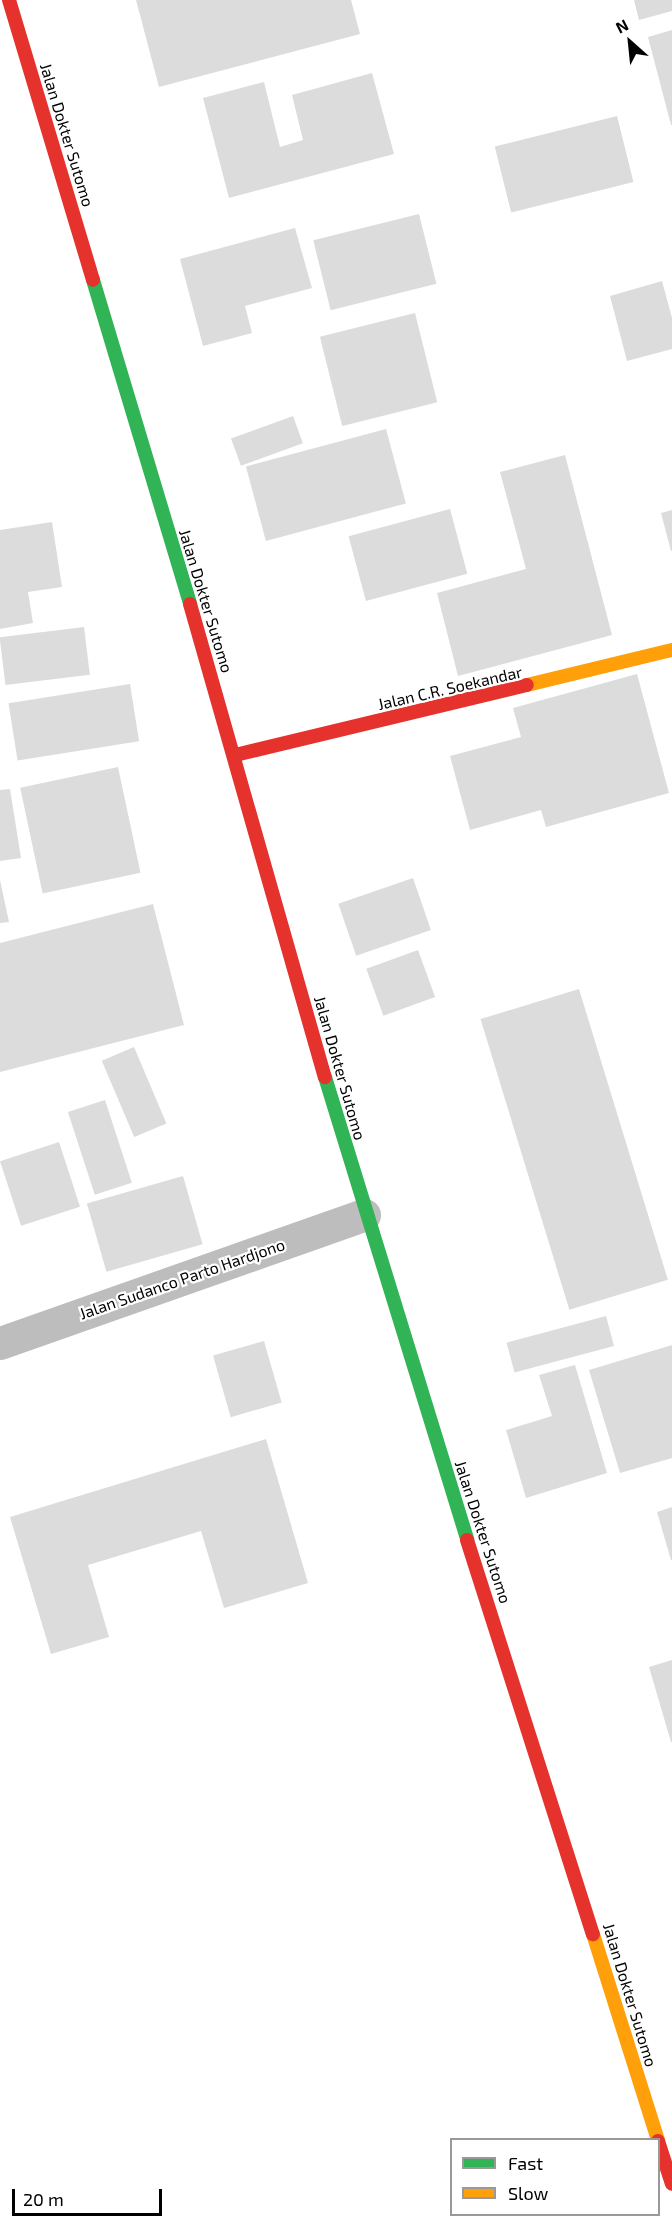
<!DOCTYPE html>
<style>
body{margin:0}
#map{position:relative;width:672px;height:2228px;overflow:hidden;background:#fff;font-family:"Exo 2",sans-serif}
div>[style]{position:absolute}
.building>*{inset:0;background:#dcdcdc;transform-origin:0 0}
.street>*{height:33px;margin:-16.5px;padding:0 16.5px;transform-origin:16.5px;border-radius:16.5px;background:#bdbdbd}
.fast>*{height:14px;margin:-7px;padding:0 7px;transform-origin:7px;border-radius:7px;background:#30b455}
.slow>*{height:14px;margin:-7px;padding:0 7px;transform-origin:7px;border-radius:7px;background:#ff9f0a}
.jam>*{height:14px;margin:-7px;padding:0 7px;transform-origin:7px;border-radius:7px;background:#e5322d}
span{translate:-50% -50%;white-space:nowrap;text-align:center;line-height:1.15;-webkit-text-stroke:4.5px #fff;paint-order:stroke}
.street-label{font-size:16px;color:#000}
.legend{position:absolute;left:450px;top:2138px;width:210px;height:78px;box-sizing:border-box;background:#fff;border:2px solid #999;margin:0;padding:8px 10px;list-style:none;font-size:18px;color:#000}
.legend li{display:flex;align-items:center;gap:12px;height:30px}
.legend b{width:30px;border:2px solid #999}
.north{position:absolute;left:600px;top:12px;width:60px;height:60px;-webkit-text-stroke:4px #fff;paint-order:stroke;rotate:333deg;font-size:16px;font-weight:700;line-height:24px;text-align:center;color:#000}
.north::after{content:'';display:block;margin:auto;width:21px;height:27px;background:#000;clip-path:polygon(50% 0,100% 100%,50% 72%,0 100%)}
.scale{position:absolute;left:12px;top:2189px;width:150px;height:27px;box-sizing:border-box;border:3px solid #000;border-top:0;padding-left:8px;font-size:18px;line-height:21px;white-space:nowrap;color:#000;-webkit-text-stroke:4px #fff;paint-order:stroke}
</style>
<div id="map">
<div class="building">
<div style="clip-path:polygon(136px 0,351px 0,360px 34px,159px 87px)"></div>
<div style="clip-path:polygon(634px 0,672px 0,672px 11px,639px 20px)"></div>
<div style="clip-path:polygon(672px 30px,672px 125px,671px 125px,648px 37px)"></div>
<div style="clip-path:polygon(372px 73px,394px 154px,229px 198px,203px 98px,264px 82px,280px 147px,303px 140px,292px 95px)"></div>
<div style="left:617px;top:116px;width:68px;height:126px;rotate:76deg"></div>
<div style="left:419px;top:214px;width:72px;height:109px;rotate:76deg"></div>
<div style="clip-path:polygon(295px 228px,312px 288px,245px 306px,252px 333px,203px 346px,180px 259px)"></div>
<div style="clip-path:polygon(662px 281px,672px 318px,672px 349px,627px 361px,610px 296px)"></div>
<div style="left:415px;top:313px;width:92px;height:98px;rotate:76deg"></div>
<div style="left:293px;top:416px;width:29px;height:66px;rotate:70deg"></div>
<div style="left:386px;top:429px;width:77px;height:145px;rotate:75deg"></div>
<div style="clip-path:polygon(565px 455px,612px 635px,458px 676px,437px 593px,526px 569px,500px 472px)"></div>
<div style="left:450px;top:509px;width:67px;height:105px;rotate:75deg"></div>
<div style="clip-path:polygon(672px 510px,672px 551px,671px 551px,661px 513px)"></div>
<div style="clip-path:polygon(52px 522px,62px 587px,28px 592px,33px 623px,0 629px,0 530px)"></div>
<div style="left:84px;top:627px;width:48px;height:85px;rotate:83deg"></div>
<div style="clip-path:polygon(637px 674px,669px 793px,546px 827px,541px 810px,470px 830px,450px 756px,521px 737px,513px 708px)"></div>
<div style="left:130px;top:684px;width:58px;height:123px;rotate:81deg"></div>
<div style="left:118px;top:767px;width:108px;height:100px;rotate:78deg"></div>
<div style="clip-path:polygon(10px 789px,21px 858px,0 861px,0 790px)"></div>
<div style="left:413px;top:878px;width:55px;height:79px;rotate:71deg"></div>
<div style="clip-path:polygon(0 880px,9px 922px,0 923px)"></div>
<div style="clip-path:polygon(153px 904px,184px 1025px,0 1072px,0 943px)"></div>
<div style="left:418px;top:950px;width:50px;height:55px;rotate:70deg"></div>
<div style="left:579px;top:989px;width:304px;height:103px;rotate:73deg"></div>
<div style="left:134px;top:1047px;width:83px;height:35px;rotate:67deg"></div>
<div style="left:105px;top:1100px;width:87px;height:39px;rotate:72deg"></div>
<div style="left:59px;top:1142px;width:68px;height:62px;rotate:72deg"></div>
<div style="left:183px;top:1176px;width:71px;height:100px;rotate:74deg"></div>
<div style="left:606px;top:1316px;width:31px;height:103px;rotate:75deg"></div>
<div style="left:264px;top:1341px;width:64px;height:53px;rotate:74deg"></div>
<div style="clip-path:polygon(672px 1345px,672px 1458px,620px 1473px,589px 1370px)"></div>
<div style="clip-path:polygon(575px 1365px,607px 1473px,526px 1498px,506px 1430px,552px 1416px,539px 1375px)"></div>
<div style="clip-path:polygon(266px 1439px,308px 1583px,224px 1608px,201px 1531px,88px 1565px,109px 1637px,51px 1654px,10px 1517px)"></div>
<div style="clip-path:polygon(672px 1507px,672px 1560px,671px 1560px,657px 1512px)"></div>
<div style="clip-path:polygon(672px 1660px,672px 1742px,671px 1742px,649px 1667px)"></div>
</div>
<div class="street">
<div style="left:0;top:1343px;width:386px;rotate:-19.4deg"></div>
</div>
<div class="fast">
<div style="left:93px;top:280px;width:338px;rotate:73.3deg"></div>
<div style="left:325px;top:1077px;width:484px;rotate:72.9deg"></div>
</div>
<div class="slow">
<div style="left:527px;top:685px;width:149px;rotate:-13.6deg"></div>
<div style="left:593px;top:1934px;width:216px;rotate:72.5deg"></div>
</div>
<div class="jam">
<div style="left:9px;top:0;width:292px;rotate:73.3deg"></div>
<div style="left:190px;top:604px;width:492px;rotate:74.1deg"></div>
<div style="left:235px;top:755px;width:300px;rotate:-13.5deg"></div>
<div style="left:467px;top:1540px;width:414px;rotate:72.3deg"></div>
<div style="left:658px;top:2141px;width:45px;rotate:72deg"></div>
</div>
<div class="street-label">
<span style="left:67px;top:135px;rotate:73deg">Jalan Dokter Sutomo</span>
<span style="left:206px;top:601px;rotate:73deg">Jalan Dokter Sutomo</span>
<span style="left:450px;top:688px;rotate:-13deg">Jalan C.R. Soekandar</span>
<span style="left:340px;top:1068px;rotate:74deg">Jalan Dokter Sutomo</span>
<span style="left:182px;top:1279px;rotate:-19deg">Jalan Sudanco Parto Hardjono</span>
<span style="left:483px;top:1532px;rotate:72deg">Jalan Dokter Sutomo</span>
<span style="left:630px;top:1995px;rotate:73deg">Jalan Dokter Sutomo</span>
</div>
<ul class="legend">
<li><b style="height:8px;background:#30b455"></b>Fast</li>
<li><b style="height:8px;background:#ff9f0a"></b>Slow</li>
</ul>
<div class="north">N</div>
<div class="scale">20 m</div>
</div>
